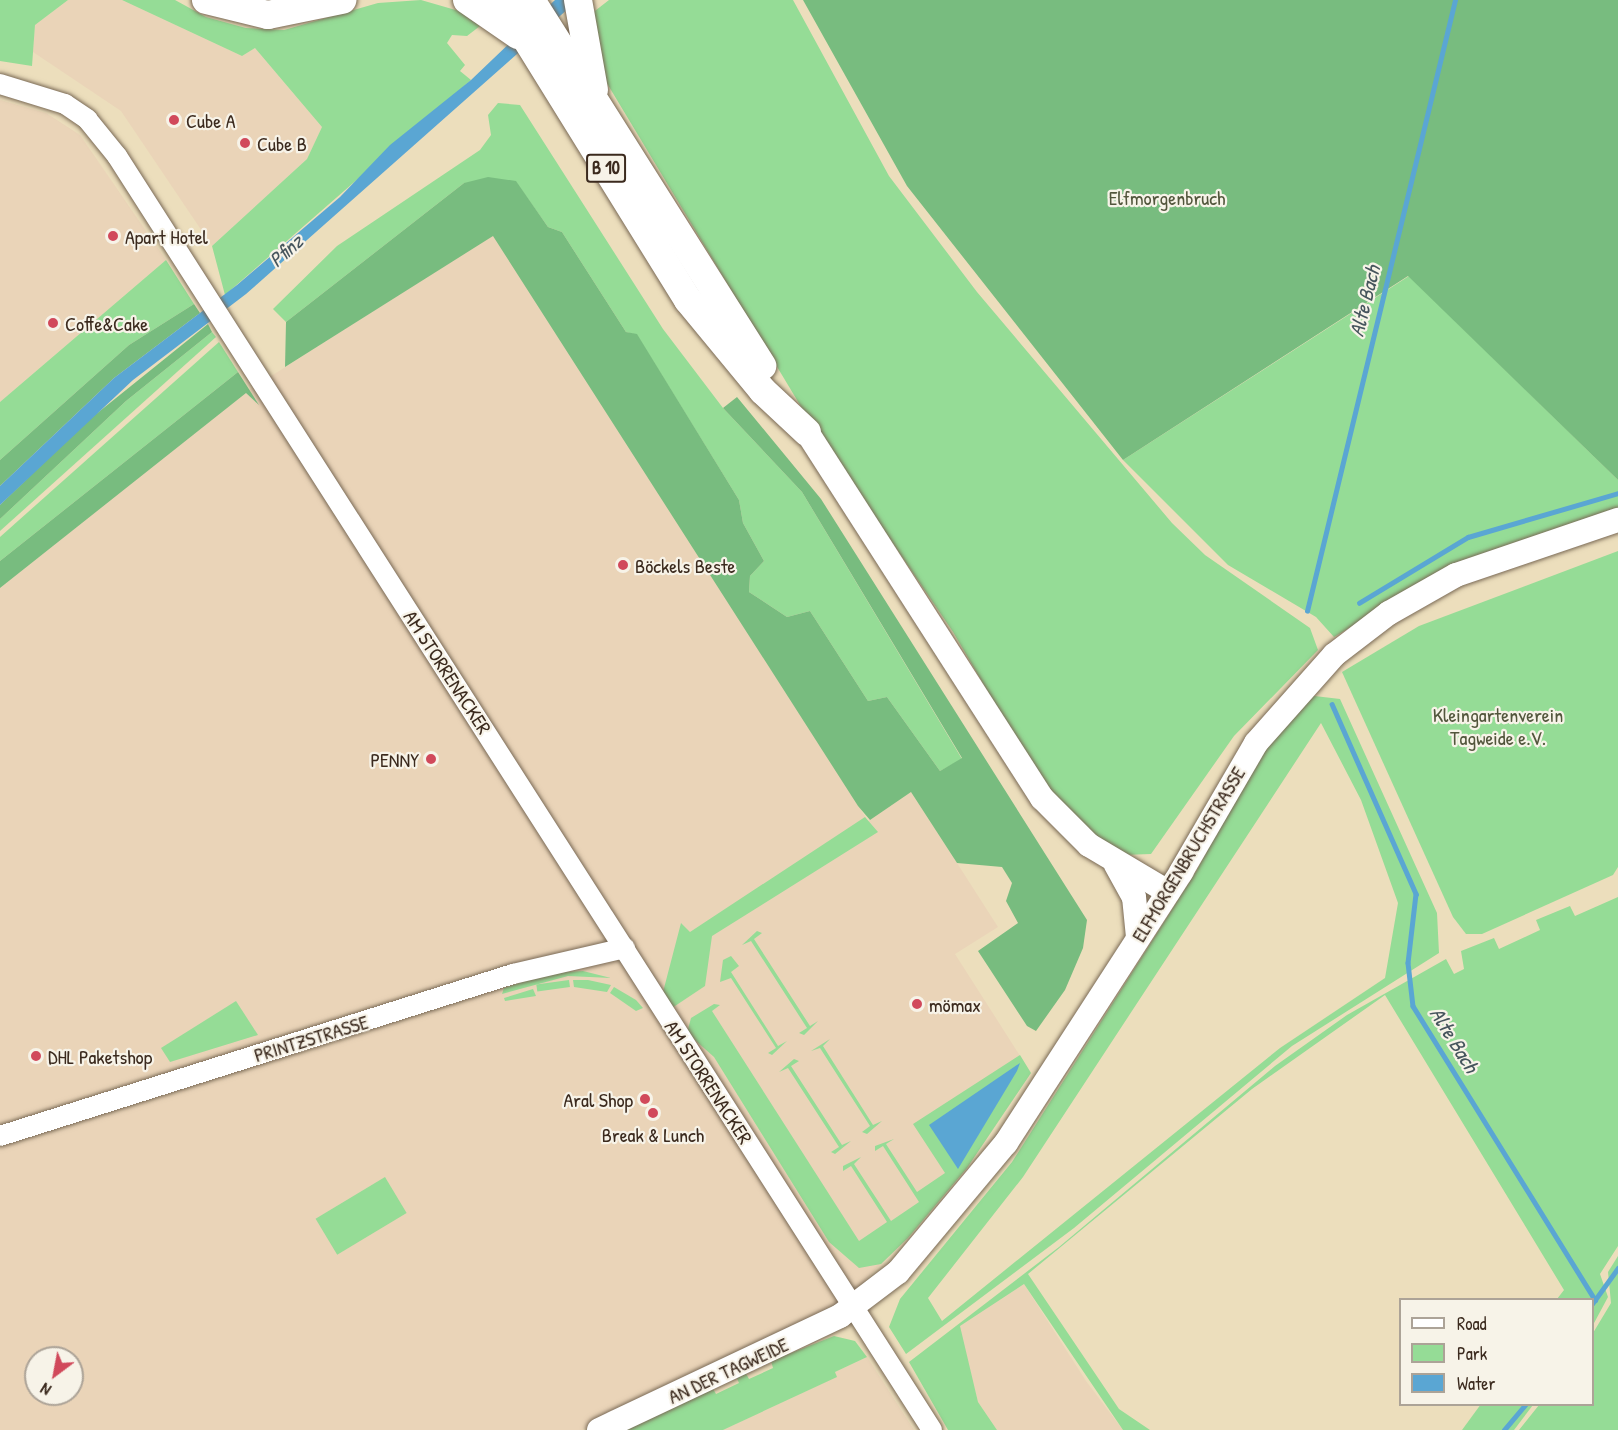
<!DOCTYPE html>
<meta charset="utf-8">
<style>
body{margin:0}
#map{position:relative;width:1618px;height:1430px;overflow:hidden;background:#ecdebc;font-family:"Patrick Hand",sans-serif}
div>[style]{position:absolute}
.built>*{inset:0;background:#ead4b8}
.green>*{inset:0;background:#95dc96;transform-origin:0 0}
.forest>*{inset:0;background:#78bc7f}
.water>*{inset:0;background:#5aa6d3}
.stream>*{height:4.5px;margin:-2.25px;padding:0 2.25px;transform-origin:2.25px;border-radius:2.25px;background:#5aa6d3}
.roads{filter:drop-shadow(0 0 2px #796955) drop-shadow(0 0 2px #796955)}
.minor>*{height:20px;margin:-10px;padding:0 10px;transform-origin:10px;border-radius:10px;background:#fff}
.major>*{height:24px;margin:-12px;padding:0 12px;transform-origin:12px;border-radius:12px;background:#fff}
.highway>*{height:28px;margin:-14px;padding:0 14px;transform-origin:14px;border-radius:14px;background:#fff}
.dots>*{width:16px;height:16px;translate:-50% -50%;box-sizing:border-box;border:3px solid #f7f3e8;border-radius:50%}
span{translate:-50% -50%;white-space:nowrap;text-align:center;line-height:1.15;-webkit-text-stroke:4.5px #f7f3e8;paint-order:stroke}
.shield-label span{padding:2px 4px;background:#f7f3e8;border:2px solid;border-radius:4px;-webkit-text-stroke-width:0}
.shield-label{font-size:18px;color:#3b2a1e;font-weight:700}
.poi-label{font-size:20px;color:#3b2a1e}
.left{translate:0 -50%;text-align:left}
.right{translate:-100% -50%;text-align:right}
.park-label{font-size:20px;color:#52563c}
.street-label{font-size:20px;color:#3b2a1e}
.water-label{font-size:21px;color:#46555d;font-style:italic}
.legend{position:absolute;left:1399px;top:1298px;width:195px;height:108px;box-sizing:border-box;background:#f7f3e8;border:2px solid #aca397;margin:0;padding:8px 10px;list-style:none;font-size:18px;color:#3b2a1e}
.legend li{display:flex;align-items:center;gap:12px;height:30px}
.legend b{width:30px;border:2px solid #aca397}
.north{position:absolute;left:24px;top:1346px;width:60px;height:60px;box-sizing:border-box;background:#f7f3e8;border:2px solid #aca397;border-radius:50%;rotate:212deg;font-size:16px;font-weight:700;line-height:24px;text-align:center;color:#3b2a1e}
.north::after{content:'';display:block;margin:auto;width:21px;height:27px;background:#d1495b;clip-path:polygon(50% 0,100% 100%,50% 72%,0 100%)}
</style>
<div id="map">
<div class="built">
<div style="clip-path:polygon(68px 0,122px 0,242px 56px,255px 48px,322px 127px,307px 159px,212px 246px,121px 111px,33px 52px,35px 25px)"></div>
<div style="clip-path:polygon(0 100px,46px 113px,80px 135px,166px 260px,0 402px)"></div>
<div style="clip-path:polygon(evenodd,493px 235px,868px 821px,911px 792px,957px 863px,998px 927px,955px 954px,1031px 1073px,967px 1168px,838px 1311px,582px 1430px,0 1430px,0 588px,246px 392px,493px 235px,36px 1358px,72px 1358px,72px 1394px,36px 1394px,36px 1358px)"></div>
<div style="clip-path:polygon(1024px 1284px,1086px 1381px,1123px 1430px,997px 1430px,978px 1402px,959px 1326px)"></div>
<div style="clip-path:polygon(867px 1357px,914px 1430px,723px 1430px,836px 1377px,835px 1372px)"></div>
</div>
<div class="green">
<div style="clip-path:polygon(0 0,68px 0,35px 25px,32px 66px,0 61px)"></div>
<div style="clip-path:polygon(122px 0,175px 0,206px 17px,246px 28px,284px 30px,378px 3px,421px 0,459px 11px,480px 26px,467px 36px,452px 35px,447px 43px,465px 65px,460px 71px,471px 80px,225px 295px,212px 246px,307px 159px,322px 127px,255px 48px,242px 56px)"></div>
<div style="clip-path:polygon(609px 0,793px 0,889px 176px,977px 292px,1172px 523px,1205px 555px,1310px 628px,1318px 650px,1234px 736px,1151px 854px,1123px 855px,1087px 831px,1039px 779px,953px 632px,806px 415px,599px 70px,591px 14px)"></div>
<div style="clip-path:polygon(498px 103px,520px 105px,663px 329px,723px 408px,802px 492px,962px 759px,940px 771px,887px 697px,868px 701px,810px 611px,787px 617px,749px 592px,750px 576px,764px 561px,743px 523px,739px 500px,637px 335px,626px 332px,562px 232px,548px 227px,516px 182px,464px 183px,286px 322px,273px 309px,337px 246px,480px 150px,491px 135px,488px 115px)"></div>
<div style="clip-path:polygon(166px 260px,194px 304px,129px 345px,0 460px,0 402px)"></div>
<div style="clip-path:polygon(1409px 276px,1618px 480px,1618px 508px,1445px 571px,1334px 637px,1316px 617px,1228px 565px,1123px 460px)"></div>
<div style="clip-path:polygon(212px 332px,216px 337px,0 531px,0 519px,126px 401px)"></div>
<div style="clip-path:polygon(219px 342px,238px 372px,0 561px,0 537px)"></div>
<div style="clip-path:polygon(1618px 551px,1618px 867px,1613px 875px,1482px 934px,1466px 934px,1453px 917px,1342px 672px,1419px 626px)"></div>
<div style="clip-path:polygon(evenodd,1306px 695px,1340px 699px,1437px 913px,1439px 953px,1292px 1046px,1074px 1228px,906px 1354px,889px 1327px,900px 1299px,1012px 1162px,1197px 870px,1254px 762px,1306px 695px,1321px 723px,1361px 800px,1398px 903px,1385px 978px,1280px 1048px,942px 1321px,928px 1298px,1023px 1177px,1321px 723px)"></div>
<div style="clip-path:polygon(865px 817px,878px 832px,712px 936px,705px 986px,672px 1008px,663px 992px,681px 923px,690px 932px)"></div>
<div style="clip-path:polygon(1618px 897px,1618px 1246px,1600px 1274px,1608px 1297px,1593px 1325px,1592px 1300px,1557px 1299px,1564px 1290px,1385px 995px,1252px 1089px,1028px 1274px,1119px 1409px,1150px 1430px,1123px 1430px,1024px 1284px,960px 1326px,978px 1402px,997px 1430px,948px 1430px,909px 1362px,1059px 1247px,1275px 1066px,1347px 1015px,1446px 959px,1454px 974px,1464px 969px,1461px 951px,1494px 938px,1499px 949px,1540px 930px,1536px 920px,1570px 906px,1575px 916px)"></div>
<div style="clip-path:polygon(757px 931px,762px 933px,754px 939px,810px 1026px,818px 1021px,804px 1035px,799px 1033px,807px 1028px,751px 941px,742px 945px)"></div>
<div style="clip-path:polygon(731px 956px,739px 966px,731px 972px,778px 1046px,787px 1041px,772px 1055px,768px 1053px,776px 1048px,731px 978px,720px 982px,723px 960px)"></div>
<div style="clip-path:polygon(583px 971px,611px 978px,568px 976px,502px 994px,504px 988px,549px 973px)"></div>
<div style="left:569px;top:980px;width:7px;height:33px;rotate:82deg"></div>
<div style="clip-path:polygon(573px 980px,588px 980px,611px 985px,607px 992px,574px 987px)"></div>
<div style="clip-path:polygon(614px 987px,636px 1000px,643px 1008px,636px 1011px,610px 993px)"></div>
<div style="clip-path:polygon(533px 989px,536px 996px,505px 1001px,504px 998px)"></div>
<div style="clip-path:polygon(236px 1001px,258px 1035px,170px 1062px,161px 1048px)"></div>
<div style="clip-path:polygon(714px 1004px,720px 1005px,712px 1011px,859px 1241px,887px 1222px,851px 1166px,843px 1171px,843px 1166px,861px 1157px,854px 1164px,891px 1221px,919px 1202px,883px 1146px,875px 1151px,875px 1146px,894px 1139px,886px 1144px,917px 1192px,945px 1173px,913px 1124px,1020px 1055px,1031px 1073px,967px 1168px,908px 1238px,881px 1264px,859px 1268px,829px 1242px,714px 1057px,687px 1033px,691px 1018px)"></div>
<div style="clip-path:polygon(830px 1039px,823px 1046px,873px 1125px,882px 1121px,867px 1134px,862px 1132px,870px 1126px,820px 1048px,811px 1051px)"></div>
<div style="clip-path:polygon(794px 1059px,799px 1061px,791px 1066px,842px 1145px,851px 1141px,835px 1154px,831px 1152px,839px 1147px,788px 1068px,779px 1072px)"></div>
<div style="left:385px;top:1177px;width:42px;height:81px;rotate:59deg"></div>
<div style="clip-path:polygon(1618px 1256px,1618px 1430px,1519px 1430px,1539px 1405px,1592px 1404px,1593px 1333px,1611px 1303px,1608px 1272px)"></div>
<div style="clip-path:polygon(834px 1336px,855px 1341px,867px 1357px,835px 1372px,837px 1377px,723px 1430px,615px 1430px,707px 1392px,711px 1385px,716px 1394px,739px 1383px,735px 1374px,744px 1370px,749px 1379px,773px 1368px,771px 1361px)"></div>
<div style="clip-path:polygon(1481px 1404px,1533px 1404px,1533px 1405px,1514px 1430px,1462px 1430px)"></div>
</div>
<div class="forest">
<div style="clip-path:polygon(803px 0,1618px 0,1618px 480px,1408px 276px,1123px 460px,907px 186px)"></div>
<div style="clip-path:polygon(488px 177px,516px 181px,548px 227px,562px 232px,626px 332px,637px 334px,739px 500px,743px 523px,764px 561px,750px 576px,749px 592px,787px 617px,810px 611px,868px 701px,887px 697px,940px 771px,962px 758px,802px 492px,723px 408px,737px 397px,821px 499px,1087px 920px,1083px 948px,1065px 990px,1036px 1031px,1027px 1026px,978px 951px,1018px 923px,1006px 901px,1012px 883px,1002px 867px,957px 863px,911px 792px,870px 820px,858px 806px,493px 236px,285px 367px,286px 322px,464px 183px)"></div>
<div style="clip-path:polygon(194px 304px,200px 313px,114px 378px,0 486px,0 460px,129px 345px)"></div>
<div style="clip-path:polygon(208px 324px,212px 332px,126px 401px,0 519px,0 505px,85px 423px)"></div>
<div style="clip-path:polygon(238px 372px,259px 405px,246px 393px,0 588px,0 561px)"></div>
</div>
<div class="water">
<div style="clip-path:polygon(555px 0,578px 0,246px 294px,133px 380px,0 505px,0 486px,114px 378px,237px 285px,340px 197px,390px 145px,471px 80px)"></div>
<div style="clip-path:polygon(1020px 1063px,1017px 1071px,958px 1169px,929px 1125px)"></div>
</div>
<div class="stream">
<div style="left:1359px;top:603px;width:127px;rotate:-31.2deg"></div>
<div style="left:1468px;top:537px;width:156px;rotate:-16.3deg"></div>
<div style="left:1307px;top:611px;width:629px;rotate:-76.38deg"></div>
<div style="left:1332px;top:704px;width:208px;rotate:66.1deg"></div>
<div style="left:1416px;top:894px;width:69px;rotate:96.6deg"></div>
<div style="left:1408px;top:963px;width:43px;rotate:83.4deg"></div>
<div style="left:1413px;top:1006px;width:346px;rotate:58.2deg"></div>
<div style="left:1592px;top:1304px;width:44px;rotate:-54.2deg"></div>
<div style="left:1504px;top:1430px;width:34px;rotate:-50deg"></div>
</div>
<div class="roads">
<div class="minor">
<div style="left:0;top:84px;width:68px;rotate:17.1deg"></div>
<div style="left:65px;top:104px;width:27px;rotate:34deg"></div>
<div style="left:87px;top:119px;width:48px;rotate:51deg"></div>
<div style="left:117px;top:156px;width:1512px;rotate:57.39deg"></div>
<div style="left:0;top:1136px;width:538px;rotate:-17.53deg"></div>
<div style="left:513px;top:974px;width:115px;rotate:-13.1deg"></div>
</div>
<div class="major">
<div style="left:807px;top:432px;width:435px;rotate:57.3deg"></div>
<div style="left:1042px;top:798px;width:66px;rotate:45deg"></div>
<div style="left:1089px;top:845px;width:92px;rotate:30.7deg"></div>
<div style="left:1116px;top:865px;width:37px;rotate:61deg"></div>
<div style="left:1134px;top:897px;width:40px;rotate:84.3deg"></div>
<div style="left:599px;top:1430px;width:267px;rotate:-25.3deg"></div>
<div style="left:840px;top:1316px;width:73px;rotate:-37.2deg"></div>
<div style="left:898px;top:1272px;width:168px;rotate:-50.1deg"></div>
<div style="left:1006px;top:1143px;width:323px;rotate:-57.1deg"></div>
<div style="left:1181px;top:872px;width:149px;rotate:-59.8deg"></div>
<div style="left:1256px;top:743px;width:118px;rotate:-48.4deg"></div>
<div style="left:1334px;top:655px;width:69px;rotate:-37.4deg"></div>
<div style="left:1389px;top:613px;width:77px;rotate:-29.6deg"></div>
<div style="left:1456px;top:575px;width:171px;rotate:-18.8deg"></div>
</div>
<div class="highway">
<div style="left:206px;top:0;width:64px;rotate:13.6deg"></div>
<div style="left:268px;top:15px;width:76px;rotate:-11.5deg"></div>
<div style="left:467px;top:0;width:62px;rotate:34.5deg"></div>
<div style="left:502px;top:0;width:353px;rotate:58.2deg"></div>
<div style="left:688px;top:300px;width:118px;rotate:50.5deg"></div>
<div style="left:763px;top:391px;width:60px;rotate:43deg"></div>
<div style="left:531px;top:0;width:433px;rotate:57.7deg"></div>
<div style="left:578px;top:0;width:91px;rotate:79.9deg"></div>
</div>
</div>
<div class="dots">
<div style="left:174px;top:120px;background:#d1495b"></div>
<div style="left:245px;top:143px;background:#d1495b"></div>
<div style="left:113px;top:236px;background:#d1495b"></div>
<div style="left:53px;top:323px;background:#d1495b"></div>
<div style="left:623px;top:565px;background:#d1495b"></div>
<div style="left:431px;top:759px;background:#d1495b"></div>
<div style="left:917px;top:1004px;background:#d1495b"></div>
<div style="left:36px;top:1056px;background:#d1495b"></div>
<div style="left:645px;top:1099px;background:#d1495b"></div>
<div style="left:653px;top:1113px;background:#d1495b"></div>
</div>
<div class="shield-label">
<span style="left:606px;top:168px">B 10</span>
</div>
<div class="poi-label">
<span class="left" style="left:186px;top:120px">Cube A</span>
<span class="left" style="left:257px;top:143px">Cube B</span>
<span class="left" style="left:125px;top:236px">Apart Hotel</span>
<span class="left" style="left:65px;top:323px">Coffe&amp;Cake</span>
<span class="left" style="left:635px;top:565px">Böckels Beste</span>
<span class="right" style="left:419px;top:759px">PENNY</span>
<span class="left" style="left:929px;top:1004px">mömax</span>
<span class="left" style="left:48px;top:1056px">DHL Paketshop</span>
<span class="right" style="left:633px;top:1099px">Aral Shop</span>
<span style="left:653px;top:1134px">Break &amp; Lunch</span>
</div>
<div class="park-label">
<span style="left:1167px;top:197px">Elfmorgenbruch</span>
<span style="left:1498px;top:726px">Kleingartenverein<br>Tagweide e.V.</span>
</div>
<div class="street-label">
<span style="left:448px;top:672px;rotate:57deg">AM STORRENACKER</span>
<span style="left:1188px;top:854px;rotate:-59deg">ELFMORGENBRUCHSTRASSE</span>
<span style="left:311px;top:1038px;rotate:-17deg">PRINTZSTRASSE</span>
<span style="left:709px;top:1082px;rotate:57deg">AM STORRENACKER</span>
<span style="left:728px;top:1370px;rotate:-25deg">AN DER TAGWEIDE</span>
</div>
<div class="water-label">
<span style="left:286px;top:251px;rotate:-42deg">Pfinz</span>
<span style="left:1365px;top:301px;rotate:-76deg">Alte Bach</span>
<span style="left:1454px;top:1040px;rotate:58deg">Alte Bach</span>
</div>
<ul class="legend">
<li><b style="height:8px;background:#fff"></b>Road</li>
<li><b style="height:16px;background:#95dc96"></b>Park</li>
<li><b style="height:16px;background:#5aa6d3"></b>Water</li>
</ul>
<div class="north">N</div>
</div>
